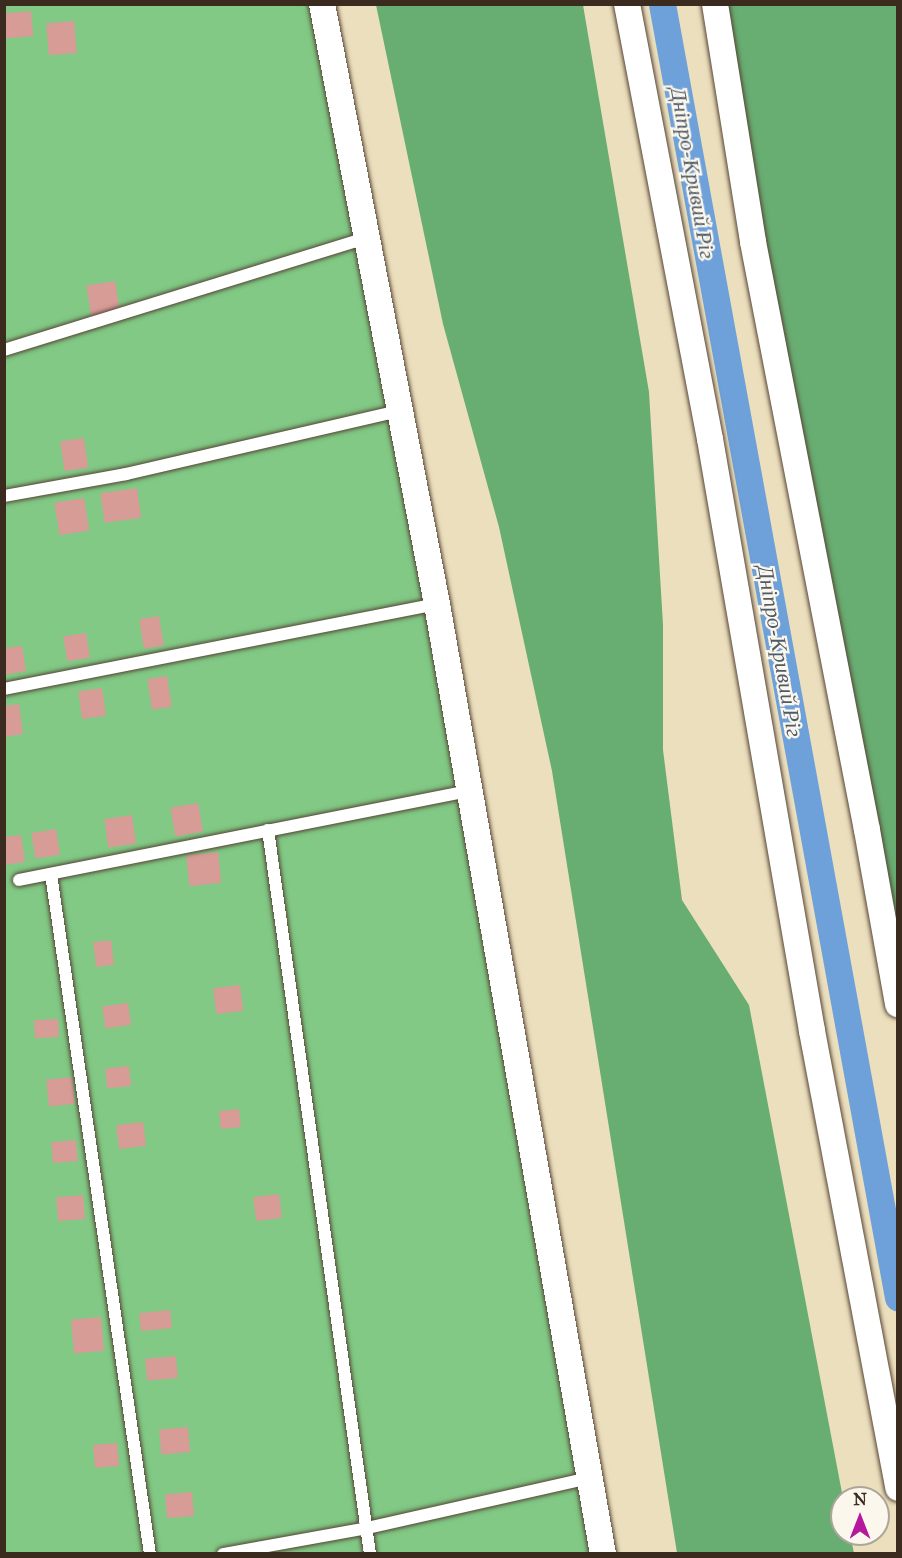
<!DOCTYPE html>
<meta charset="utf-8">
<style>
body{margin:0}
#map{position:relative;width:902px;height:1558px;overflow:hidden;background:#ecdfbd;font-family:"IM FELL Great Primer",serif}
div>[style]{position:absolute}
.green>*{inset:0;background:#81c985}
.forest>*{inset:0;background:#68ad72}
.canal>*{height:27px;margin:-13.5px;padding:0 13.5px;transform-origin:13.5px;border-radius:13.5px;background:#6ea1da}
.building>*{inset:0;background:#d89c97;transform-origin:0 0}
.roads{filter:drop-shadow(0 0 2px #564536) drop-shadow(0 0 2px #564536)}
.lane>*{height:12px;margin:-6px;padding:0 6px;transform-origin:6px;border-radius:6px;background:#fff}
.street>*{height:26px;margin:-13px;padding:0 13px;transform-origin:13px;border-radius:13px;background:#fff}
span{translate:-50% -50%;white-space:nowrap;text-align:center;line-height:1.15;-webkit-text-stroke:4.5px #fbf7ec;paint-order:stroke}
.water-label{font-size:22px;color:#4f5a69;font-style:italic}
.frame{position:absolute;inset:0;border:6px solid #3b2a1e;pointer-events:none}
.north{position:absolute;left:830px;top:1486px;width:60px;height:60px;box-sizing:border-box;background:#fbf7ec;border:2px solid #aea59a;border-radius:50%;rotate:0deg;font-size:16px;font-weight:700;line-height:24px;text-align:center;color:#3b2a1e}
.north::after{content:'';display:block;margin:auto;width:21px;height:27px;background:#b5179e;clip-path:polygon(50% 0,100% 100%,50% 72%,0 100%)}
</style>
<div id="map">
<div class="green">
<div style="clip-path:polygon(5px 5px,322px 5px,603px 1553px,5px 1554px)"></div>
</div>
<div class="forest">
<div style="clip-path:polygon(376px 5px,583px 5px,649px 392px,663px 625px,663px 750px,682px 900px,749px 1005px,843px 1498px,842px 1534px,850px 1534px,854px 1553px,677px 1553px,552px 771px,499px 527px,443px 324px)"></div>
<div style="clip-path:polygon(715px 5px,897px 5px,897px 1004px)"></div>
</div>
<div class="canal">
<div style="left:662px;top:4px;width:1315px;rotate:79.66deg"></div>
</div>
<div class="building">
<div style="left:31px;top:11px;width:25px;height:27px;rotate:85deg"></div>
<div style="left:74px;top:21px;width:32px;height:28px;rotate:85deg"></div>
<div style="left:115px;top:281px;width:31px;height:29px;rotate:81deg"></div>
<div style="left:84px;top:438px;width:30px;height:24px;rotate:82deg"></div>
<div style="left:137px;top:488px;width:30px;height:37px;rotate:82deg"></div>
<div style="left:84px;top:498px;width:33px;height:30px;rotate:81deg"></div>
<div style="left:159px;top:616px;width:30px;height:20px;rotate:81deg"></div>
<div style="left:86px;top:633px;width:25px;height:23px;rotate:81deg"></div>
<div style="clip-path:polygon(22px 646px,26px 671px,4px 675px,4px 648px)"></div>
<div style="left:167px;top:676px;width:31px;height:20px;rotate:81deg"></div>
<div style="left:102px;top:688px;width:28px;height:24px;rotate:82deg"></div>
<div style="clip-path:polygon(19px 704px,23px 734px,4px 737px,4px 706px)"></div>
<div style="left:198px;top:803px;width:29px;height:28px;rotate:80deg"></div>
<div style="left:132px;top:815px;width:29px;height:28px;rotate:82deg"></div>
<div style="left:56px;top:829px;width:26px;height:25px;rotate:81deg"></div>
<div style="clip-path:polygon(21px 835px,25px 862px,4px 865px,4px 837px)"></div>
<div style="left:218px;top:852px;width:31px;height:32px;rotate:84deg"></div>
<div style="left:111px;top:940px;width:25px;height:18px;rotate:83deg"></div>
<div style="left:240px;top:985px;width:26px;height:27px;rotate:83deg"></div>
<div style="left:128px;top:1003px;width:22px;height:26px;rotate:82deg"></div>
<div style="left:58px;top:1019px;width:18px;height:24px;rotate:87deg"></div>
<div style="left:129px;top:1066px;width:20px;height:24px;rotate:84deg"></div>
<div style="left:72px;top:1077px;width:27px;height:26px;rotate:84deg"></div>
<div style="left:239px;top:1109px;width:18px;height:20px;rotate:84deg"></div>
<div style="left:143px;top:1122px;width:24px;height:27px;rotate:83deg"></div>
<div style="left:76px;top:1140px;width:21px;height:25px;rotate:85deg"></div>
<div style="left:279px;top:1194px;width:24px;height:26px;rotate:83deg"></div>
<div style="left:83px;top:1195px;width:24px;height:27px;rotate:85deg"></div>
<div style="left:170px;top:1310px;width:18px;height:31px;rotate:84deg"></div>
<div style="left:101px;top:1317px;width:34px;height:30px;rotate:85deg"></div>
<div style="left:176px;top:1356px;width:22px;height:31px;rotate:85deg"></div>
<div style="left:188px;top:1427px;width:25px;height:29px;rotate:85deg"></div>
<div style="left:117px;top:1443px;width:23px;height:24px;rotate:85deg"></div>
<div style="left:192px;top:1492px;width:24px;height:27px;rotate:85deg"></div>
</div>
<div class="roads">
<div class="lane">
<div style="left:4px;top:350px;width:378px;rotate:-17.2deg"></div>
<div style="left:4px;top:496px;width:124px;rotate:-10.2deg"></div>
<div style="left:126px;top:474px;width:280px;rotate:-13deg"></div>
<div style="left:4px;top:689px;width:441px;rotate:-11.1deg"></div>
<div style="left:268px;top:830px;width:731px;rotate:81.98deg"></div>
<div style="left:51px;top:874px;width:687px;rotate:81.72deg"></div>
<div style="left:19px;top:880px;width:458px;rotate:-11.2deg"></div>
<div style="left:223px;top:1554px;width:146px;rotate:-10.2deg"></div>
<div style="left:367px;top:1528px;width:228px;rotate:-12.7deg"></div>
</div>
<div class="street">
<div style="left:322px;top:4px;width:611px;rotate:79.15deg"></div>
<div style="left:437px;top:604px;width:964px;rotate:80.09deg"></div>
<div style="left:627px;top:4px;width:443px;rotate:79.2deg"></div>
<div style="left:710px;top:439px;width:601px;rotate:80.22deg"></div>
<div style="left:812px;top:1031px;width:465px;rotate:79.3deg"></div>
<div style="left:715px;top:4px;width:241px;rotate:80.9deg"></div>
<div style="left:753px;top:242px;width:599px;rotate:79.03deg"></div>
<div style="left:867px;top:830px;width:177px;rotate:79.9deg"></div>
</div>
</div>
<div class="water-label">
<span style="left:693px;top:173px;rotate:80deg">Дніпро-Кривий Ріг</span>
<span style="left:780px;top:651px;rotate:80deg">Дніпро-Кривий Ріг</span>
</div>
<div class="frame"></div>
<div class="north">N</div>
</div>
